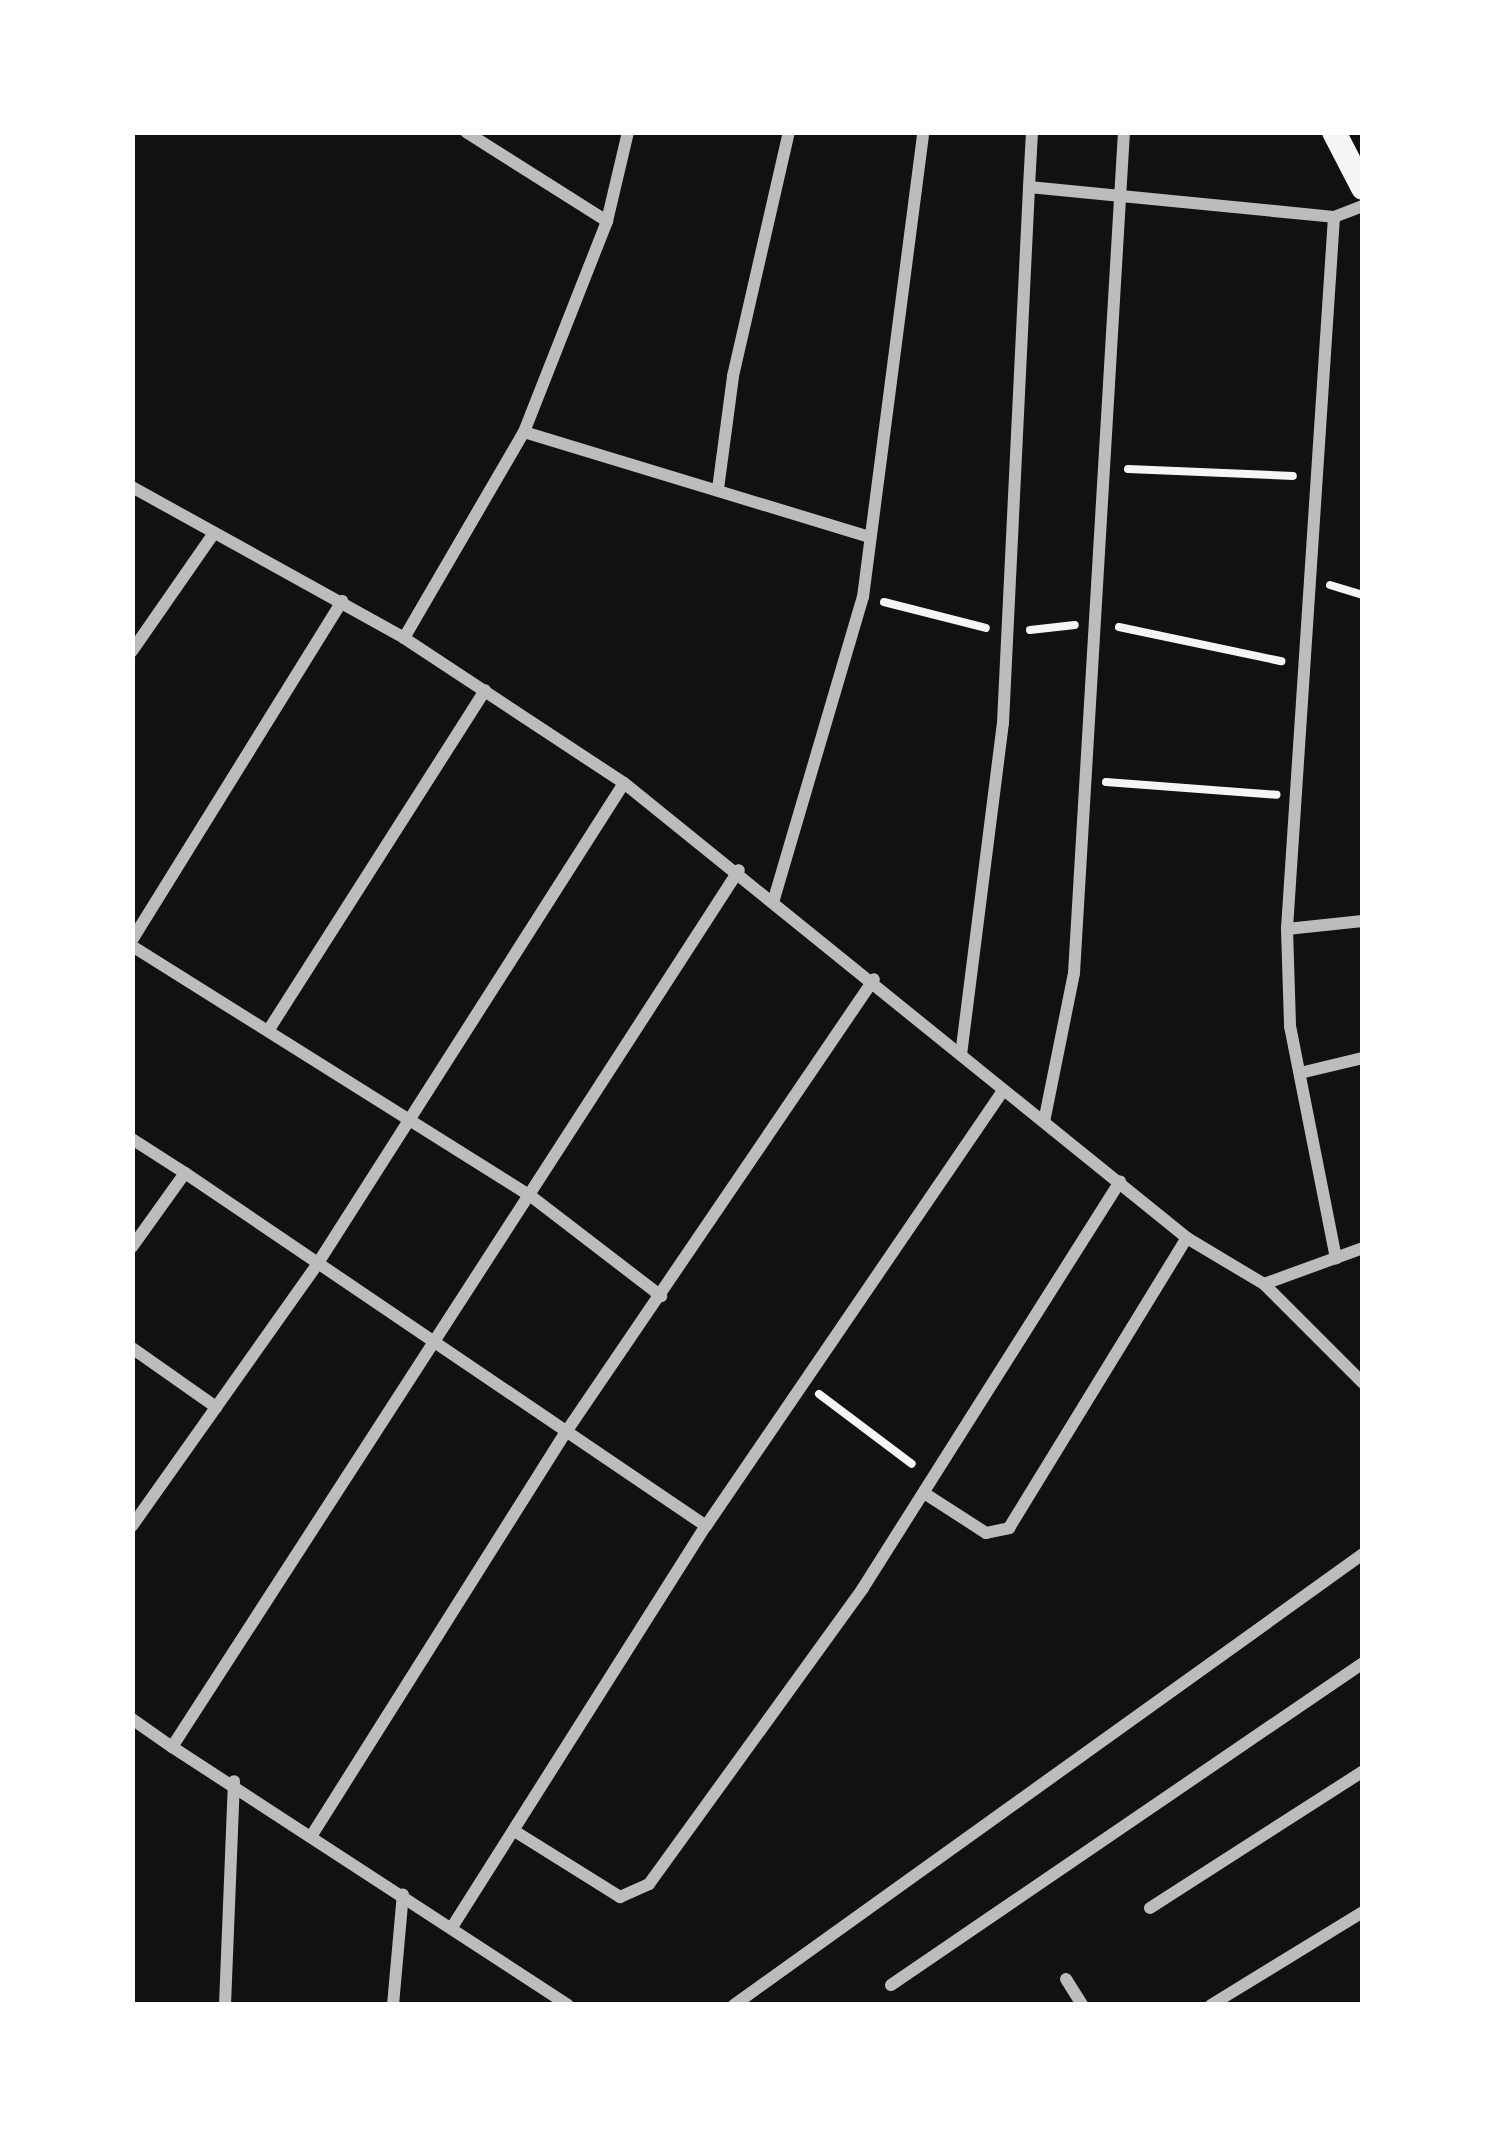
<!DOCTYPE html>
<style>
body{margin:0}
#map{position:relative;width:1495px;height:2137px;overflow:hidden;background:#111;font-family:Inter,sans-serif}
div>[style]{position:absolute}
.path>*{height:8px;margin:-4px;padding:0 4px;transform-origin:4px;border-radius:4px;background:#f5f5f5}
.minor>*{height:12px;margin:-6px;padding:0 6px;transform-origin:6px;border-radius:6px;background:#bcbcbc}
.secondary>*{height:24px;margin:-12px;padding:0 12px;transform-origin:12px;border-radius:12px;background:#f5f5f5}
span{translate:-50% -50%;white-space:nowrap;text-align:center;line-height:1.15;-webkit-text-stroke:10px #fff;paint-order:stroke}
.frame{position:absolute;inset:0;border:135px solid #fff;pointer-events:none}
</style>
<div id="map">
<div class="path">
<div style="left:1128px;top:469px;width:165px;rotate:2.4deg"></div>
<div style="left:1330px;top:585px;width:34px;rotate:17deg"></div>
<div style="left:884px;top:602px;width:105px;rotate:14.3deg"></div>
<div style="left:1119px;top:627px;width:166px;rotate:11.9deg"></div>
<div style="left:1030px;top:630px;width:45px;rotate:-6.3deg"></div>
<div style="left:1106px;top:782px;width:171px;rotate:4.3deg"></div>
<div style="left:819px;top:1394px;width:116px;rotate:37deg"></div>
</div>
<div class="minor">
<div style="left:466px;top:132px;width:167px;rotate:32.3deg"></div>
<div style="left:1029px;top:187px;width:55px;rotate:-86.9deg"></div>
<div style="left:1334px;top:217px;width:714px;rotate:93.78deg"></div>
<div style="left:1287px;top:929px;width:97px;rotate:88.2deg"></div>
<div style="left:1290px;top:1026px;width:237px;rotate:78.8deg"></div>
<div style="left:524px;top:432px;width:362px;rotate:16.9deg"></div>
<div style="left:132px;top:487px;width:311px;rotate:29deg"></div>
<div style="left:404px;top:638px;width:263px;rotate:33.4deg"></div>
<div style="left:624px;top:783px;width:724px;rotate:38.94deg"></div>
<div style="left:1187px;top:1238px;width:90px;rotate:30.9deg"></div>
<div style="left:1264px;top:1284px;width:140px;rotate:45deg"></div>
<div style="left:718px;top:489px;width:114px;rotate:-82.4deg"></div>
<div style="left:733px;top:376px;width:250px;rotate:-77.1deg"></div>
<div style="left:404px;top:638px;width:238px;rotate:-59.8deg"></div>
<div style="left:524px;top:432px;width:227px;rotate:-68.5deg"></div>
<div style="left:607px;top:221px;width:91px;rotate:-76.7deg"></div>
<div style="left:132px;top:651px;width:144px;rotate:-55.2deg"></div>
<div style="left:774px;top:899px;width:315px;rotate:-73.6deg"></div>
<div style="left:863px;top:597px;width:469px;rotate:-82.6deg"></div>
<div style="left:1287px;top:929px;width:76px;rotate:-6deg"></div>
<div style="left:132px;top:940px;width:399px;rotate:-58.2deg"></div>
<div style="left:132px;top:946px;width:472px;rotate:32.1deg"></div>
<div style="left:532px;top:1197px;width:163px;rotate:37.5deg"></div>
<div style="left:268px;top:1031px;width:404px;rotate:-57.5deg"></div>
<div style="left:961px;top:1055px;width:335px;rotate:-82.8deg"></div>
<div style="left:1003px;top:723px;width:537px;rotate:-87.22deg"></div>
<div style="left:1029px;top:187px;width:306px;rotate:5.6deg"></div>
<div style="left:1334px;top:217px;width:31px;rotate:-21deg"></div>
<div style="left:1300px;top:1073px;width:65px;rotate:-13.4deg"></div>
<div style="left:1044px;top:1122px;width:152px;rotate:-78.6deg"></div>
<div style="left:1074px;top:973px;width:842px;rotate:-86.6deg"></div>
<div style="left:132px;top:1139px;width:63px;rotate:32.7deg"></div>
<div style="left:132px;top:1247px;width:91px;rotate:-54.4deg"></div>
<div style="left:185px;top:1173px;width:629px;rotate:34.12deg"></div>
<div style="left:1264px;top:1284px;width:105px;rotate:-20deg"></div>
<div style="left:132px;top:1348px;width:103px;rotate:35.1deg"></div>
<div style="left:924px;top:1493px;width:74px;rotate:32.8deg"></div>
<div style="left:986px;top:1533px;width:24px;rotate:-12deg"></div>
<div style="left:1009px;top:1528px;width:340px;rotate:-58.5deg"></div>
<div style="left:132px;top:1526px;width:322px;rotate:-54.7deg"></div>
<div style="left:318px;top:1263px;width:569px;rotate:-57.48deg"></div>
<div style="left:132px;top:1719px;width:49px;rotate:35deg"></div>
<div style="left:516px;top:1832px;width:123px;rotate:32deg"></div>
<div style="left:620px;top:1897px;width:32px;rotate:-24deg"></div>
<div style="left:649px;top:1884px;width:365px;rotate:-54.1deg"></div>
<div style="left:863px;top:1588px;width:481px;rotate:-57.7deg"></div>
<div style="left:312px;top:1835px;width:473px;rotate:-57.8deg"></div>
<div style="left:564px;top:1435px;width:551px;rotate:-55.79deg"></div>
<div style="left:1150px;top:1908px;width:253px;rotate:-32.7deg"></div>
<div style="left:454px;top:1924px;width:471px;rotate:-57.7deg"></div>
<div style="left:706px;top:1526px;width:525px;rotate:-55.7deg"></div>
<div style="left:1066px;top:1979px;width:31px;rotate:58deg"></div>
<div style="left:891px;top:1985px;width:571px;rotate:-34.3deg"></div>
<div style="left:225px;top:2005px;width:224px;rotate:-87.7deg"></div>
<div style="left:393px;top:2005px;width:111px;rotate:-84.9deg"></div>
<div style="left:568px;top:2005px;width:473px;rotate:-146.9deg"></div>
<div style="left:172px;top:1747px;width:1044px;rotate:-57.12deg"></div>
<div style="left:734px;top:2005px;width:774px;rotate:-35.64deg"></div>
<div style="left:1211px;top:2005px;width:178px;rotate:-31.5deg"></div>
</div>
<div class="secondary">
<div style="left:1334px;top:132px;width:63px;rotate:62.6deg"></div>
</div>
<div class="frame"></div>
</div>
